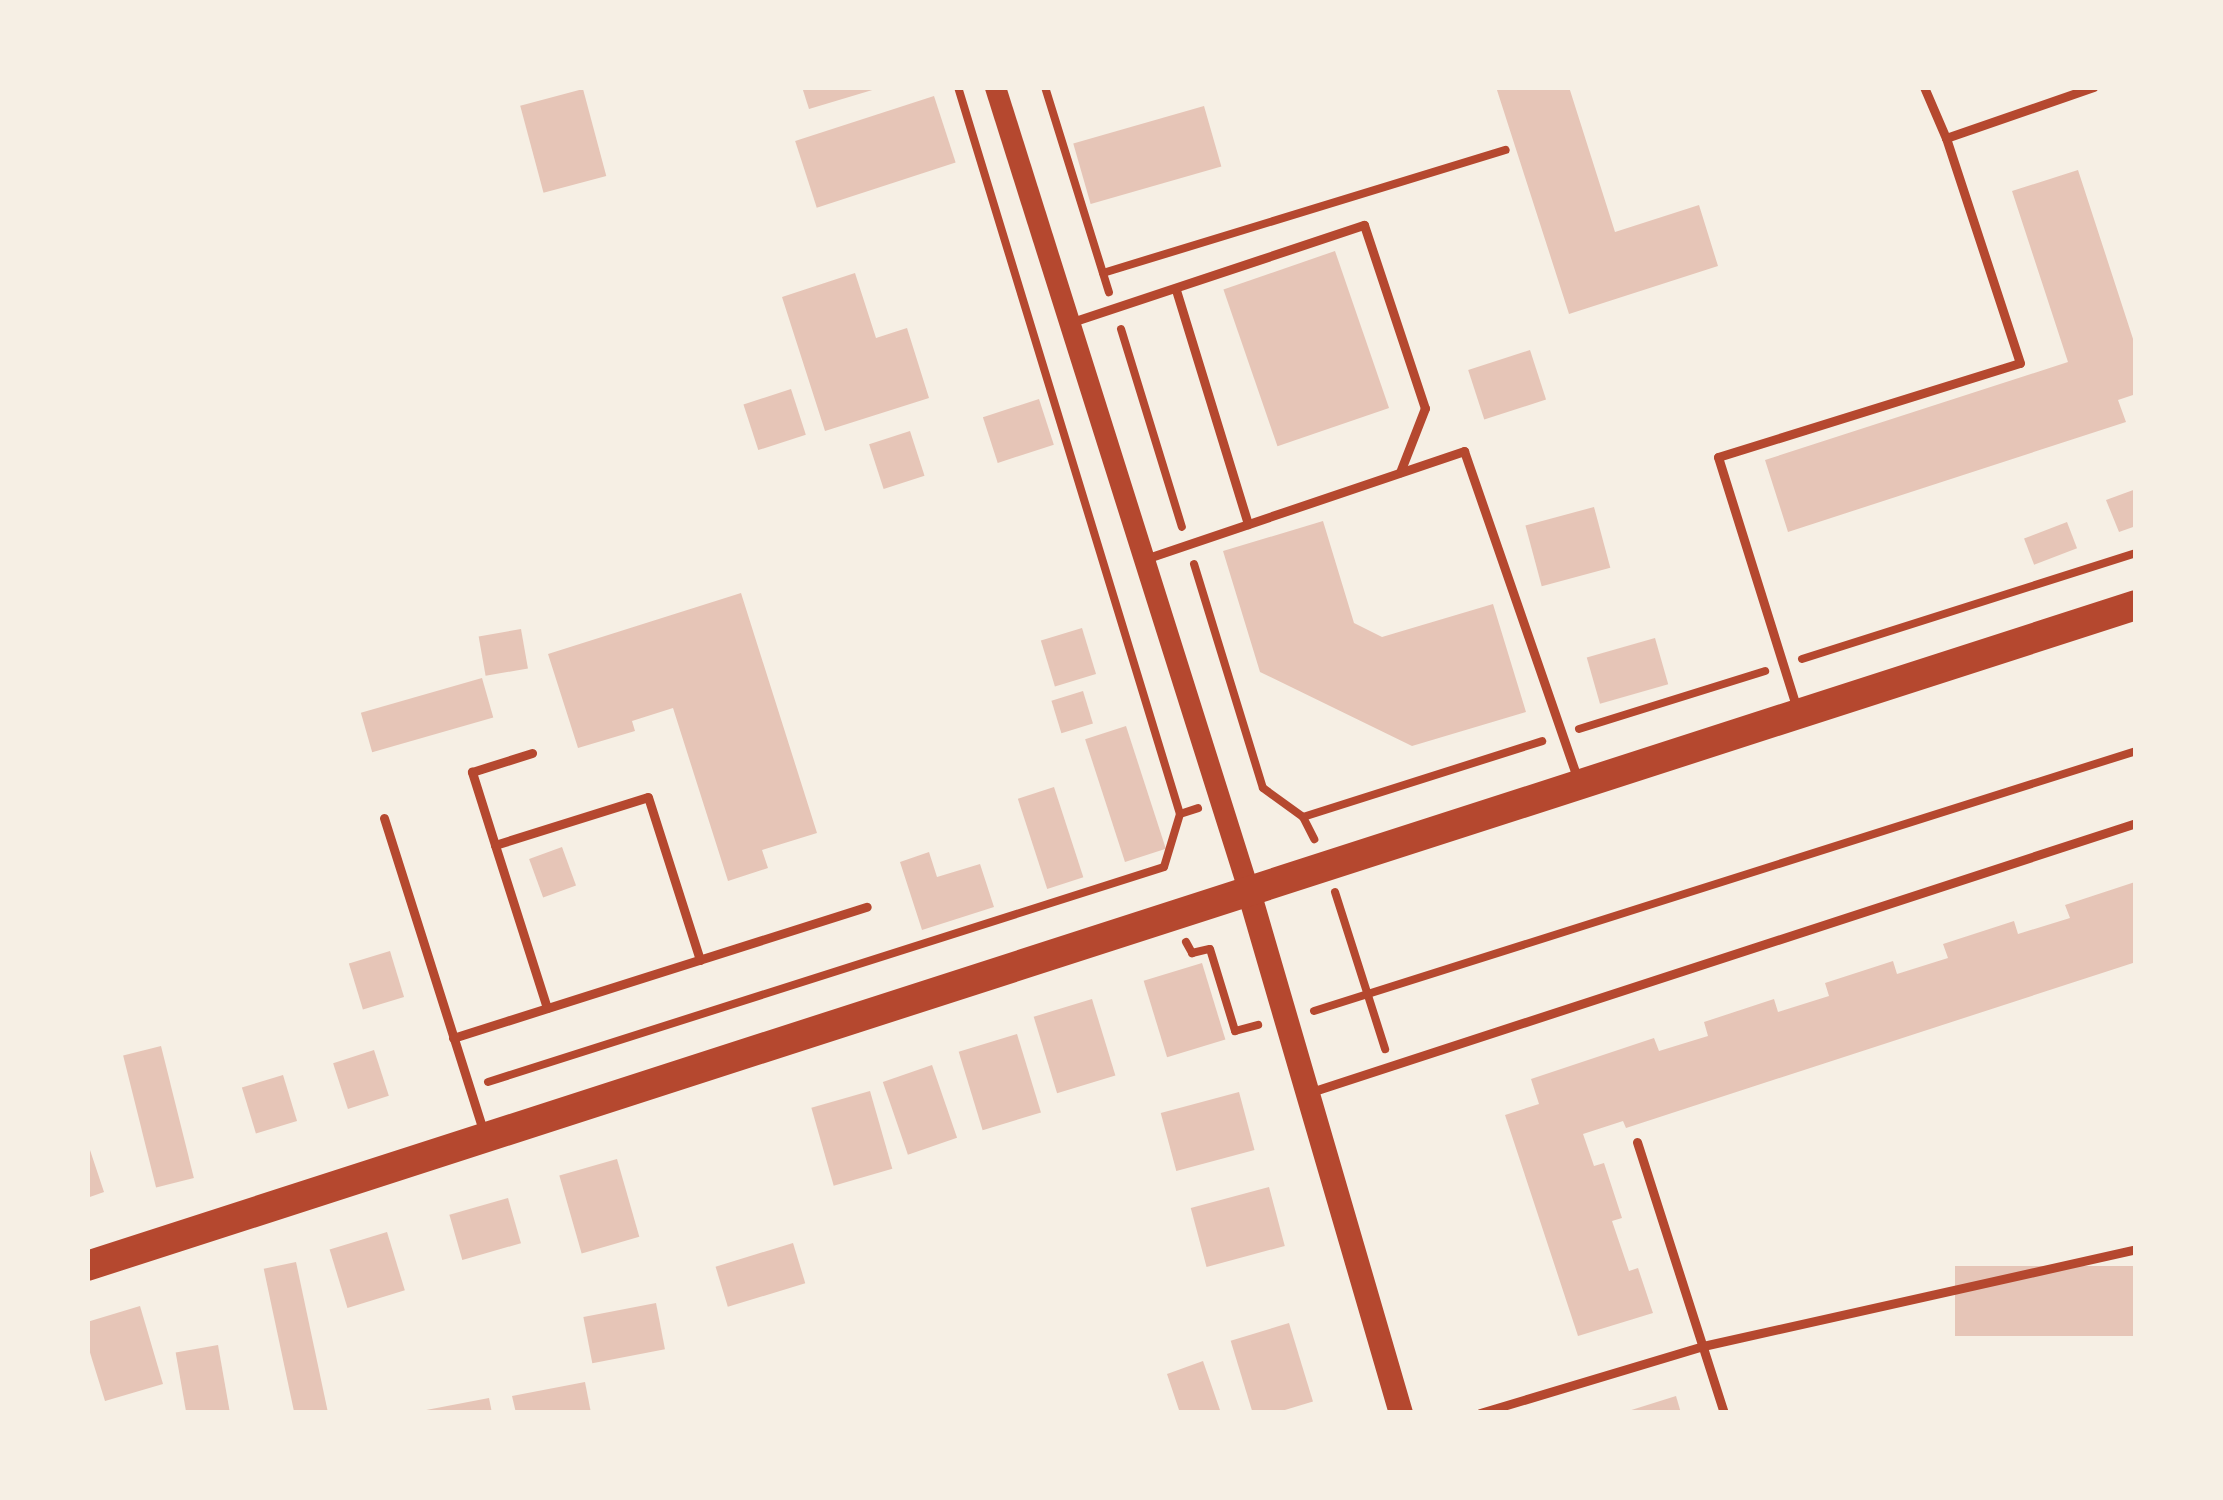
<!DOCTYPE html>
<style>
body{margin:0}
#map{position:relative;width:2223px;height:1500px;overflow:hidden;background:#f6efe4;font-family:Lora,serif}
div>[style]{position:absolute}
.building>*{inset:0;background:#e6c5b7;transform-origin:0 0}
.path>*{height:8px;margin:-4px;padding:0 4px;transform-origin:4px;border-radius:4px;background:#b5482f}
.service>*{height:9px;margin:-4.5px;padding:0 4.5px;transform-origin:4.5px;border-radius:4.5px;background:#b5482f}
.tertiary>*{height:21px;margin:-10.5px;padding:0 10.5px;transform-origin:10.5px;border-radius:10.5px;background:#b5482f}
.secondary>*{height:24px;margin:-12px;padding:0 12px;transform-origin:12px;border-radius:12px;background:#b5482f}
.primary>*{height:30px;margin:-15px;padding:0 15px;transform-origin:15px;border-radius:15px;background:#b5482f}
span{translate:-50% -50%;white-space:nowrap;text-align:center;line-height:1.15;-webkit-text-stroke:9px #f6efe4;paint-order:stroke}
.frame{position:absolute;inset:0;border:90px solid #f6efe4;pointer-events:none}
</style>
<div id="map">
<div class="building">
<div style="clip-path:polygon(802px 87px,879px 87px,879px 88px,809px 109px)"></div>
<div style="clip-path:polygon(1496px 87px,1569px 87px,1615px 232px,1699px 205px,1718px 266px,1569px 314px)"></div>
<div style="left:583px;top:89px;width:90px;height:65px;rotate:75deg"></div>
<div style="left:934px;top:96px;width:70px;height:146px;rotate:72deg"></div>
<div style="left:1204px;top:106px;width:63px;height:136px;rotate:74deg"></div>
<div style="clip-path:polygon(2078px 170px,2136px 348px,2136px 394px,2118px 400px,2126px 422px,1788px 532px,1765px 460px,2068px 362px,2012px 191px)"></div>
<div style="left:1335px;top:251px;width:166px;height:118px;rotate:71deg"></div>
<div style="clip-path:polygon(855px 273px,876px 338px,907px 328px,929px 398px,825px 431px,782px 297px)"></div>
<div style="left:1530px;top:350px;width:52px;height:65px;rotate:72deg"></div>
<div style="left:791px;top:389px;width:48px;height:50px;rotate:72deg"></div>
<div style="left:1039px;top:399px;width:48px;height:59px;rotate:72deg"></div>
<div style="left:910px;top:431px;width:47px;height:43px;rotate:72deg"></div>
<div style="clip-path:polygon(2136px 489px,2136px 526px,2119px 532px,2106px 500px)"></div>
<div style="left:1594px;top:507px;width:63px;height:71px;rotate:75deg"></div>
<div style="clip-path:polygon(1323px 521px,1354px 623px,1382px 637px,1493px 604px,1526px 712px,1412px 746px,1260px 672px,1223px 551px)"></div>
<div style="left:2067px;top:522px;width:28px;height:46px;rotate:69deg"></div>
<div style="clip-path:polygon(741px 593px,817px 833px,762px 850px,768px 868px,728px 881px,673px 708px,632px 721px,635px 731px,578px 748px,548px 654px)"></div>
<div style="left:1082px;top:628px;width:48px;height:43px;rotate:73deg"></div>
<div style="left:521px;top:629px;width:40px;height:43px;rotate:80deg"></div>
<div style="left:1655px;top:638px;width:48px;height:71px;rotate:74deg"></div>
<div style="left:482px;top:678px;width:41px;height:126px;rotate:74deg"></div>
<div style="left:1083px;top:691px;width:34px;height:33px;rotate:73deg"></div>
<div style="left:1126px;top:726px;width:129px;height:43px;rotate:72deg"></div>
<div style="left:1054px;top:787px;width:95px;height:38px;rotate:72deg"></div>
<div style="left:562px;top:847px;width:41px;height:35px;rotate:70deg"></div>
<div style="clip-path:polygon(929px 852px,937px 877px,980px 864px,994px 907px,922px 930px,900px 862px)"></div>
<div style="clip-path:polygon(2135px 882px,2136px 962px,1626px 1128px,1623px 1121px,1583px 1134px,1594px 1166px,1604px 1163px,1622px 1218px,1612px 1221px,1629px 1271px,1638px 1268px,1653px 1313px,1578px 1336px,1505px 1115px,1539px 1104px,1531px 1079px,1654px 1038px,1659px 1051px,1708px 1036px,1704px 1022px,1774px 999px,1778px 1012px,1829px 996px,1825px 983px,1893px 961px,1897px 974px,1948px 958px,1943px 944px,2014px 921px,2018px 934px,2070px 918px,2065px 905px)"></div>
<div style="left:390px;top:951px;width:48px;height:43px;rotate:73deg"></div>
<div style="left:1202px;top:963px;width:80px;height:61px;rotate:73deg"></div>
<div style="left:1092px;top:999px;width:80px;height:61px;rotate:73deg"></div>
<div style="left:1017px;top:1034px;width:82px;height:61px;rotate:73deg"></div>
<div style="left:161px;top:1046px;width:136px;height:39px;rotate:76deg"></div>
<div style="left:374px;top:1050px;width:48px;height:43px;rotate:72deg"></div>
<div style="left:932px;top:1065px;width:77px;height:52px;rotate:71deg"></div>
<div style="left:283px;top:1075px;width:48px;height:43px;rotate:73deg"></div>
<div style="left:870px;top:1091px;width:81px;height:61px;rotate:74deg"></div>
<div style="left:1239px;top:1092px;width:60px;height:81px;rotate:75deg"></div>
<div style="clip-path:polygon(87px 1141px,104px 1192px,87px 1198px)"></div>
<div style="left:617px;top:1159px;width:81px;height:60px;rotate:74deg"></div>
<div style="left:1269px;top:1187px;width:61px;height:81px;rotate:75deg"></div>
<div style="left:508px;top:1198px;width:47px;height:61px;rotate:74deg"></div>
<div style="left:387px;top:1232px;width:61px;height:60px;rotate:73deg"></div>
<div style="left:793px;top:1243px;width:42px;height:81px;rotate:73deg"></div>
<div style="left:296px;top:1262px;width:154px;height:33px;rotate:78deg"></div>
<div style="left:2136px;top:1266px;width:70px;height:181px;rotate:90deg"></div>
<div style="left:656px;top:1303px;width:47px;height:74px;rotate:79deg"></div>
<div style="clip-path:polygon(140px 1306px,163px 1384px,105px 1401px,87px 1343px,87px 1322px)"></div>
<div style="left:1289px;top:1323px;width:82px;height:61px;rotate:73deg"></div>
<div style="left:218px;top:1345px;width:69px;height:43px;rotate:80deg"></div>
<div style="clip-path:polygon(1203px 1361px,1221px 1413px,1180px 1413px,1167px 1374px)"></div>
<div style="clip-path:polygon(585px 1382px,591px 1413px,516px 1413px,512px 1396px)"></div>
<div style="clip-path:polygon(1676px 1396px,1681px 1413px,1626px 1413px,1625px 1412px)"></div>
<div style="clip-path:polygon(489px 1398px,492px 1413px,421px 1413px,421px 1411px)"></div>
</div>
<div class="path">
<div style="left:958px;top:87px;width:760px;rotate:73.02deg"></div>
<div style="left:1045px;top:87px;width:215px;rotate:72.7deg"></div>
<div style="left:1103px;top:273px;width:421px;rotate:-17deg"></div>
<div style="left:1121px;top:329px;width:207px;rotate:72.9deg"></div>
<div style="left:1194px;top:564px;width:234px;rotate:72.9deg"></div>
<div style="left:1263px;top:788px;width:49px;rotate:35.9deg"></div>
<div style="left:1303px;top:817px;width:25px;rotate:63deg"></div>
<div style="left:1802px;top:659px;width:350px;rotate:-17.6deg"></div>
<div style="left:1579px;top:729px;width:195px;rotate:-17.3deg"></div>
<div style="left:1303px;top:817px;width:251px;rotate:-17.6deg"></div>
<div style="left:1335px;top:892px;width:165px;rotate:72.3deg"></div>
<div style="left:1186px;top:942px;width:13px;rotate:61deg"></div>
<div style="left:1192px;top:953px;width:18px;rotate:-13deg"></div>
<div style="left:1210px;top:949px;width:86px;rotate:73deg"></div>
<div style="left:1235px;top:1031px;width:24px;rotate:-15deg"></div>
<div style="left:1314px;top:1011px;width:862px;rotate:-17.55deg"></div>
<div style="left:488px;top:1082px;width:709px;rotate:-17.64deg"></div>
<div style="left:1164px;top:867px;width:55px;rotate:-73.2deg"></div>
<div style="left:1180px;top:814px;width:19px;rotate:-18deg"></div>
</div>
<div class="service">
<div style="left:1924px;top:87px;width:56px;rotate:66.7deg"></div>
<div style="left:1176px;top:290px;width:245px;rotate:72.9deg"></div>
<div style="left:1069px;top:323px;width:311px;rotate:-18.4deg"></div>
<div style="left:1364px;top:225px;width:193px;rotate:71.6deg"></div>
<div style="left:1425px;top:408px;width:69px;rotate:111.3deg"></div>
<div style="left:1145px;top:559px;width:337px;rotate:-18.7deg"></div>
<div style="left:1464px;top:451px;width:348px;rotate:70.9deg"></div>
<div style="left:1797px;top:709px;width:264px;rotate:-107.4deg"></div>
<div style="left:1718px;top:457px;width:316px;rotate:-17.3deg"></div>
<div style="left:2020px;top:363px;width:237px;rotate:-108.2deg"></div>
<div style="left:1946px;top:138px;width:156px;rotate:-19.1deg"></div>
<div style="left:384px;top:818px;width:330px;rotate:72.4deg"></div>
<div style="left:495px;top:845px;width:77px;rotate:-107.5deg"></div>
<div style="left:472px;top:772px;width:63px;rotate:-17.6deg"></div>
<div style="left:547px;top:1008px;width:171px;rotate:-107.7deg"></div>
<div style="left:495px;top:845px;width:160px;rotate:-17.4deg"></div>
<div style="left:648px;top:797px;width:171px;rotate:72.3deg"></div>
<div style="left:453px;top:1038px;width:434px;rotate:-17.6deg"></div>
<div style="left:1308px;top:1093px;width:871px;rotate:-18.06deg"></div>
<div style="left:1637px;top:1142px;width:285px;rotate:72.2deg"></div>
<div style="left:1480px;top:1413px;width:233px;rotate:-16.7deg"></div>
<div style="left:1703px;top:1346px;width:444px;rotate:-12.6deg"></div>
</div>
<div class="tertiary">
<div style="left:995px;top:87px;width:844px;rotate:72.49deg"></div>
</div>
<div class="secondary">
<div style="left:1249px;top:892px;width:543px;rotate:73.74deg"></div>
</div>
<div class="primary">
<div style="left:87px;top:1266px;width:2153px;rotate:-17.88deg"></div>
</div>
<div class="frame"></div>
</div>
